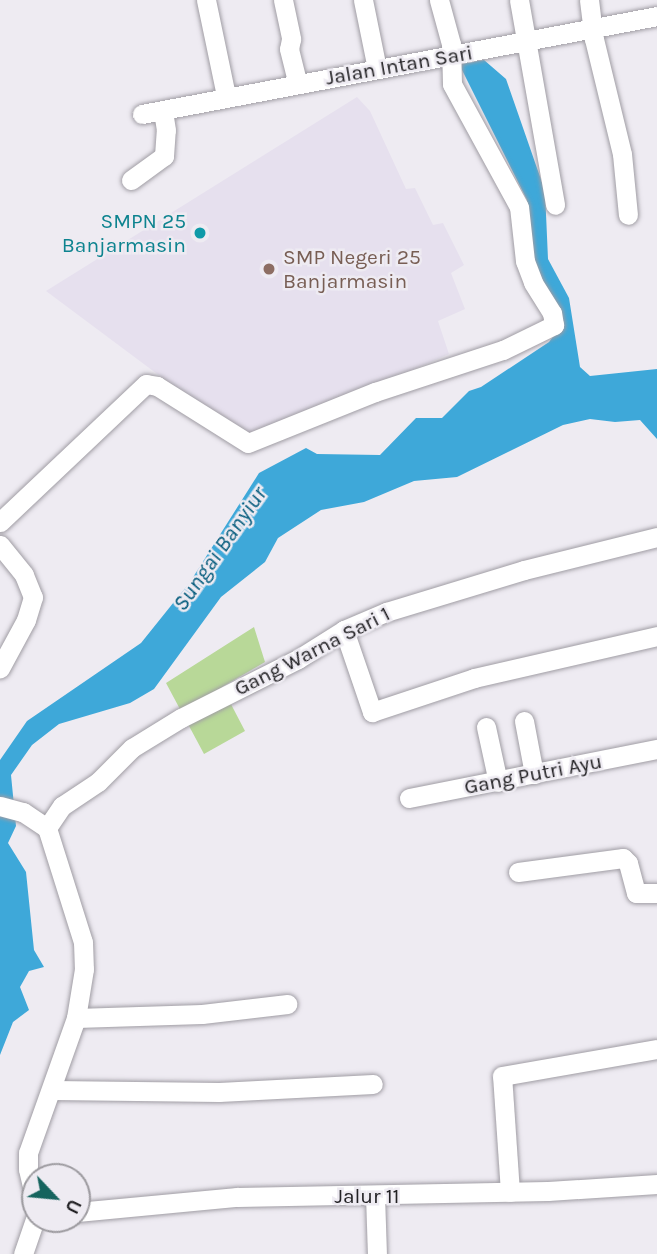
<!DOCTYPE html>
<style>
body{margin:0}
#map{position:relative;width:657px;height:1254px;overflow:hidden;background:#eeebf2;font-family:Karla,sans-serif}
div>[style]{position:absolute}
.built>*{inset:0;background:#e6e0ee}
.green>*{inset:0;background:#b8d898}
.water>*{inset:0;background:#3ea8d9}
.roads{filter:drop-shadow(0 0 2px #a09da4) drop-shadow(0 0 2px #a09da4)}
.minor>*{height:19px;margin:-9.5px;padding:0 9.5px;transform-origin:9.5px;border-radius:9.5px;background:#fff}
.dots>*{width:19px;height:19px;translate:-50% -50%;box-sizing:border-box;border:4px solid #eeebf2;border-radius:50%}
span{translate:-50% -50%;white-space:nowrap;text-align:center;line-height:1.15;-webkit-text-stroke:5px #eeebf2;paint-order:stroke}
.street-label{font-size:21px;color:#232225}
.culture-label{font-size:21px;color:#0d838f}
.right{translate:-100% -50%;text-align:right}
.education-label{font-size:21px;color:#785e54}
.left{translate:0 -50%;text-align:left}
.water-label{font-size:23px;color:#045b7c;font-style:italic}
.north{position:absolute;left:21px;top:1163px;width:70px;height:70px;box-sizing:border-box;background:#eeebf2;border:2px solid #9d9ba0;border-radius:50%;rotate:116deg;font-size:19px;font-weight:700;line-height:28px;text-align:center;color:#232225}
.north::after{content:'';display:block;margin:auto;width:24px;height:32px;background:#16645e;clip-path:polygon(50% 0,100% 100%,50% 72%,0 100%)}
</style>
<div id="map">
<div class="built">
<div style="clip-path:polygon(357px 97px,370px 111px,406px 189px,415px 188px,433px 225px,443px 223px,464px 265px,451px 273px,465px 309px,438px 321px,449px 354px,247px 441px,46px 291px)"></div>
</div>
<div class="green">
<div style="clip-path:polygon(254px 627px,265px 662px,222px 687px,245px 731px,204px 754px,166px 683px)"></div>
</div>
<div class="water">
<div style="clip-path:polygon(484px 60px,506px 79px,545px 191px,548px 259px,569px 298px,580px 367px,590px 376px,657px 369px,657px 439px,640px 420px,615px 422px,590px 419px,563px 425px,457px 477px,414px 481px,364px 502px,321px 510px,278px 538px,265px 562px,221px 597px,154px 689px,130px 703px,59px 724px,32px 745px,11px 775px,16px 826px,8px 843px,26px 872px,34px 950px,44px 967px,29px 971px,20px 987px,29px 1010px,13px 1022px,0 1055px,0 760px,27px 721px,141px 643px,190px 582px,259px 473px,306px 448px,317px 454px,380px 455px,416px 418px,442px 418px,469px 391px,481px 387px,549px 342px,558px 330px,530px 253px,527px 200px,459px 64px)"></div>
</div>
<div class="roads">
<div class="minor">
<div style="left:206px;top:0;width:98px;rotate:78.2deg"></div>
<div style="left:283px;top:0;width:40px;rotate:78deg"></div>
<div style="left:291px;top:39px;width:10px;rotate:101deg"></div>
<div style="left:289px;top:49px;width:36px;rotate:76deg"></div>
<div style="left:363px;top:0;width:70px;rotate:78.5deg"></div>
<div style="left:519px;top:0;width:208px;rotate:80deg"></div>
<div style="left:589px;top:0;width:39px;rotate:83deg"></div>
<div style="left:594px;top:39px;width:118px;rotate:76.3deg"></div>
<div style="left:622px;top:154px;width:61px;rotate:84.4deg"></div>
<div style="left:142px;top:114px;width:524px;rotate:-10.77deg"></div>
<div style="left:131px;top:180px;width:41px;rotate:-36deg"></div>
<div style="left:164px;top:156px;width:26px;rotate:-86deg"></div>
<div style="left:166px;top:130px;width:20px;rotate:-99deg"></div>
<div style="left:0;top:522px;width:201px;rotate:-43.4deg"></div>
<div style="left:146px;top:384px;width:11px;rotate:10deg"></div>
<div style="left:157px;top:386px;width:107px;rotate:32.1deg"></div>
<div style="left:248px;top:443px;width:137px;rotate:-21.9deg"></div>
<div style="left:375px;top:392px;width:135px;rotate:-18.2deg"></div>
<div style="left:503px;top:350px;width:57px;rotate:-26.1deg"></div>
<div style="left:554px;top:325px;width:12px;rotate:-99deg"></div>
<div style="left:552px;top:313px;width:36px;rotate:-122deg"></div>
<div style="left:533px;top:282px;width:22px;rotate:-111deg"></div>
<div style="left:525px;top:261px;width:54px;rotate:-96.3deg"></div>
<div style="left:519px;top:207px;width:140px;rotate:-118.6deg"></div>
<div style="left:452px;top:84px;width:40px;rotate:-91.4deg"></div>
<div style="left:451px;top:44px;width:46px;rotate:-105.3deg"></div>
<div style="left:0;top:545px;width:38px;rotate:51deg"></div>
<div style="left:24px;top:575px;width:24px;rotate:68deg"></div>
<div style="left:33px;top:597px;width:24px;rotate:107deg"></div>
<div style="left:26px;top:620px;width:55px;rotate:118.4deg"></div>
<div style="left:344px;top:630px;width:87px;rotate:71.1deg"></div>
<div style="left:372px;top:712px;width:108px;rotate:-18.4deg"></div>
<div style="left:474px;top:678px;width:188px;rotate:-12.9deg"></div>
<div style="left:524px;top:721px;width:54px;rotate:79.3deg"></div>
<div style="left:486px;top:727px;width:56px;rotate:77.7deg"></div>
<div style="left:409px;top:798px;width:253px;rotate:-11.2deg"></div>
<div style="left:0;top:806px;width:24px;rotate:15deg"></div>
<div style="left:23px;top:812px;width:29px;rotate:34deg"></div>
<div style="left:47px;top:828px;width:120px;rotate:72.5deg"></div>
<div style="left:83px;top:942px;width:27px;rotate:88deg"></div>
<div style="left:84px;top:969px;width:50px;rotate:99.3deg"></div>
<div style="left:76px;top:1018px;width:143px;rotate:109.6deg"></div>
<div style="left:28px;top:1153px;width:16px;rotate:90deg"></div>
<div style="left:28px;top:1169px;width:31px;rotate:77deg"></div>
<div style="left:47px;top:828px;width:27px;rotate:-56deg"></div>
<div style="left:62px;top:806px;width:43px;rotate:-33.7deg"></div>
<div style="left:98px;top:782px;width:48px;rotate:-45deg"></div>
<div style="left:132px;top:748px;width:57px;rotate:-31.5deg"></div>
<div style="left:181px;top:718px;width:131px;rotate:-26.8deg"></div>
<div style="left:298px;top:659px;width:54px;rotate:-32.2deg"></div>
<div style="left:344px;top:630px;width:46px;rotate:-23.2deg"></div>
<div style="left:386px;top:612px;width:144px;rotate:-16.9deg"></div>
<div style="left:524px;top:570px;width:137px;rotate:-13.9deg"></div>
<div style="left:518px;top:872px;width:106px;rotate:-7.6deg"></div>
<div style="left:623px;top:858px;width:7px;rotate:45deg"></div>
<div style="left:628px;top:863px;width:31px;rotate:75deg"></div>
<div style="left:636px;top:893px;width:21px"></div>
<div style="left:76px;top:1018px;width:126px;rotate:-1.8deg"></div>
<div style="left:202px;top:1014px;width:86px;rotate:-6.7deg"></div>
<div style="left:53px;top:1090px;width:166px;rotate:0.7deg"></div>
<div style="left:219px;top:1092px;width:154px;rotate:-3deg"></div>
<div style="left:510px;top:1192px;width:116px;rotate:-93.9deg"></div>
<div style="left:502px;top:1076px;width:157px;rotate:-9.9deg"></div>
<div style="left:375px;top:1195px;width:59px;rotate:88.1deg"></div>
<div style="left:77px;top:1212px;width:161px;rotate:-5.4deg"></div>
<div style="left:237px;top:1197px;width:311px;rotate:-1.1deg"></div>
<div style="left:548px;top:1191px;width:109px;rotate:-3.7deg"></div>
<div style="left:23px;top:1254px;width:37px;rotate:-71deg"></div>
</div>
</div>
<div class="dots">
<div style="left:200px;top:233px;background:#0f9aa8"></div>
<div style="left:269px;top:269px;background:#8d6e63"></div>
</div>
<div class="street-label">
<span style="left:399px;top:65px;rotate:-10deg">Jalan Intan Sari</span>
<span style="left:312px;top:651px;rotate:-27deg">Gang Warna Sari 1</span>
<span style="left:533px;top:774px;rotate:-11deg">Gang Putri Ayu</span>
<span style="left:367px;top:1196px">Jalur 11</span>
</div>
<div class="culture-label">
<span class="right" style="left:186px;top:233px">SMPN 25<br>Banjarmasin</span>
</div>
<div class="education-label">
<span class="left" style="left:283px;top:269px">SMP Negeri 25<br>Banjarmasin</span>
</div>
<div class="water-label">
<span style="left:220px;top:549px;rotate:-55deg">Sungai Banyiur</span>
</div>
<div class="north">U</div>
</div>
